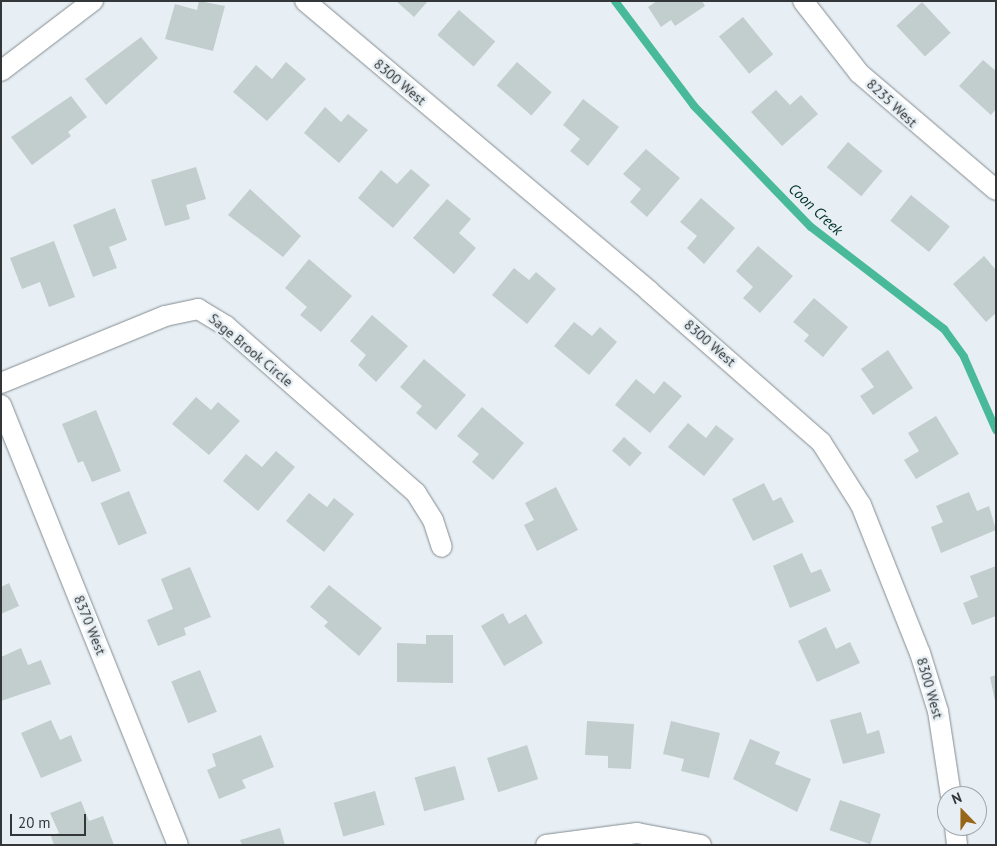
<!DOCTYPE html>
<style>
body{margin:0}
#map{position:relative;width:997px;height:846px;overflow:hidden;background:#e7eff4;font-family:"PT Sans",sans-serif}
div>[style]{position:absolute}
.stream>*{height:8px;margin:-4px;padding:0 4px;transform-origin:4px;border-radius:4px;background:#49ba99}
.building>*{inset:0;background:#c2cdcd;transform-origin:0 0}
.roads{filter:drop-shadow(0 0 1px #848c91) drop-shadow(0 0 1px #848c91)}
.minor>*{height:20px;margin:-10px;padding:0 10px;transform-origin:10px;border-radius:10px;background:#fff}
span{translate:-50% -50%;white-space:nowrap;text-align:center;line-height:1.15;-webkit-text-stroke:5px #e7eff4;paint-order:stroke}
.street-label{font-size:14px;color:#333739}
.water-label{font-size:15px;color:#003225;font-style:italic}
.frame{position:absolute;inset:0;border:2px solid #333739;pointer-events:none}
.north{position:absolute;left:937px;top:786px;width:50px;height:50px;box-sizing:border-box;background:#e7eff4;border:1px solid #9fa5a9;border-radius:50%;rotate:338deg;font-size:14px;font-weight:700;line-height:20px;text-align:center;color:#333739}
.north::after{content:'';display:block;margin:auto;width:18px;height:22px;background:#986619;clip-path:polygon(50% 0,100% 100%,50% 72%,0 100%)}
.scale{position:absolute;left:10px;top:814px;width:76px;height:22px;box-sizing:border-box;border:2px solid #333739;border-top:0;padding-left:6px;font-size:15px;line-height:18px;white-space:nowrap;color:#333739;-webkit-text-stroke:4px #e7eff4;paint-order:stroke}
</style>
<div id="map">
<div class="stream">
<div style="left:615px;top:1px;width:131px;rotate:53deg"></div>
<div style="left:694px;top:106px;width:168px;rotate:46deg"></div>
<div style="left:811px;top:227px;width:168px;rotate:37.5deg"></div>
<div style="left:944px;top:329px;width:34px;rotate:54deg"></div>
<div style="left:964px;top:357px;width:80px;rotate:66.3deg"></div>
</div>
<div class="building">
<div style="clip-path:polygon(199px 1px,225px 6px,213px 51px,165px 39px,175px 4px,197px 10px)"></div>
<div style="clip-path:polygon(396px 1px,428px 1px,414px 17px)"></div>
<div style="clip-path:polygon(657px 1px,702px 1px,705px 6px,675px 26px,671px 20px,661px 27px,648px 7px)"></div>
<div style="left:922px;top:2px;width:42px;height:35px;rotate:47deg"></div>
<div style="left:459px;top:10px;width:48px;height:33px;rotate:41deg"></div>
<div style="left:743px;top:17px;width:48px;height:31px;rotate:51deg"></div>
<div style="clip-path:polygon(141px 37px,158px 58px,106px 105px,85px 79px)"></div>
<div style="clip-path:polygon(983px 60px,996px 71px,996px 109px,991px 115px,959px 86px)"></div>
<div style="clip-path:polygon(286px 62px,306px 79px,267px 121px,233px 92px,256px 65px,272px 79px)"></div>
<div style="left:517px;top:62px;width:46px;height:31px;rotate:41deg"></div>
<div style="clip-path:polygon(776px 90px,790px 105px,801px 95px,818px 114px,782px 146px,751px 112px)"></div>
<div style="clip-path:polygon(71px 96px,87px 117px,68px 132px,71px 136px,32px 165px,11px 137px)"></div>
<div style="clip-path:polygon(583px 99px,619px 127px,588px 166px,570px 151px,580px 139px,563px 125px)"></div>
<div style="clip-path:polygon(325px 107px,341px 122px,348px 114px,368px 130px,339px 163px,304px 133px)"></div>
<div style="left:848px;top:142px;width:45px;height:33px;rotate:40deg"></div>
<div style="clip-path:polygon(646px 149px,680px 178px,647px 217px,630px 202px,641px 189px,623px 174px)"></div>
<div style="clip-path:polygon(196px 167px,206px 199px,186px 205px,190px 219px,165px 226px,151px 180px)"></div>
<div style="clip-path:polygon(411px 169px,430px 185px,393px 228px,358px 198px,381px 170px,397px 184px)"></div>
<div style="clip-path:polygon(250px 189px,301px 236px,283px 257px,228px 215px)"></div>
<div style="left:911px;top:195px;width:50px;height:33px;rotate:39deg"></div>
<div style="clip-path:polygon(701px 198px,735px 228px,704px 264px,687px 248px,697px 236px,680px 222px)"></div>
<div style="clip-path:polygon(447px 199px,471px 219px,459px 233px,476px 248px,454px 274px,413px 238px)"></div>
<div style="clip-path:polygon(115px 208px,127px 240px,109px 247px,117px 268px,93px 277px,73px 225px)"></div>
<div style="clip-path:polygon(54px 241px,75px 297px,49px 307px,40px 282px,22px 289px,10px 258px)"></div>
<div style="clip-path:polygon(758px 246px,793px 276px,760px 313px,743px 298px,753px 287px,736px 271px)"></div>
<div style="clip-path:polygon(984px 256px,996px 270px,996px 313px,986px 322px,953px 284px)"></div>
<div style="clip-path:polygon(309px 259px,352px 296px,321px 332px,300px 315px,307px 307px,285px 288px)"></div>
<div style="clip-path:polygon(514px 268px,529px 280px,536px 272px,556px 289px,527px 324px,492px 295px)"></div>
<div style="clip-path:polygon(814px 298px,848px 327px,823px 357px,804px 341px,809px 335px,793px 322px)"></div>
<div style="clip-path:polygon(372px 315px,408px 346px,376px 382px,358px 365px,366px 355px,350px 341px)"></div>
<div style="clip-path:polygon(574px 322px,592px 336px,600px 327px,617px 342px,589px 375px,554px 346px)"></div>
<div style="clip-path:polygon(888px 350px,913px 388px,873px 415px,860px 396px,874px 387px,861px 369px)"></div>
<div style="clip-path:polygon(424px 359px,466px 395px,436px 430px,416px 413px,422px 406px,400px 387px)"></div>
<div style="clip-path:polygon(636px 379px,654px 394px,664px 381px,682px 396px,650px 433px,615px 405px)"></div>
<div style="clip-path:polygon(196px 397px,211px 410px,218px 402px,240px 421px,209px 455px,172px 424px)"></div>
<div style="clip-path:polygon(482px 407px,524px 443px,493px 480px,472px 462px,479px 454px,457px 436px)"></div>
<div style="clip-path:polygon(96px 410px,121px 471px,92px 482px,83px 461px,78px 463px,62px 424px)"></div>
<div style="clip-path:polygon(936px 416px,959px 454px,916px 479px,904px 460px,919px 451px,908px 433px)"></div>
<div style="clip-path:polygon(688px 423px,706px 438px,716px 425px,734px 439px,704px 476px,668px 447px)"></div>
<div style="left:624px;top:437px;width:24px;height:18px;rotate:42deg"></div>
<div style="clip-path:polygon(276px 451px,295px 467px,258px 511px,223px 481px,246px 454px,262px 467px)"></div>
<div style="clip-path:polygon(764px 483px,773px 501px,781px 497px,794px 522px,753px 541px,732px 499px)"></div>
<div style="clip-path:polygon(556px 487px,578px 530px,537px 551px,524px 525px,534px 520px,525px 503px)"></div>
<div style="left:129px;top:491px;width:46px;height:31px;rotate:67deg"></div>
<div style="clip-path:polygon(969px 492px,977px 511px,989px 506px,996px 530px,941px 553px,931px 527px,943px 522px,936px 506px)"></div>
<div style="clip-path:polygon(309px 493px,327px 507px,334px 498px,354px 514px,324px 552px,286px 521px)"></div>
<div style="clip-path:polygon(802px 553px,811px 573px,821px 569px,831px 591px,790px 608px,773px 566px)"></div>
<div style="clip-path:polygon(996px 566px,996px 616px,972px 625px,963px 603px,978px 597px,970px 576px)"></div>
<div style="clip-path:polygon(190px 567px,211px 617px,184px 628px,186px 635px,158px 646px,147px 620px,173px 609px,161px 579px)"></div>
<div style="clip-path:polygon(9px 583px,19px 606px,1px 614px,1px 587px)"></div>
<div style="clip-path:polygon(329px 585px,382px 628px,359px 656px,324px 626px,328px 622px,310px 607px)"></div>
<div style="clip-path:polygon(503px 613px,509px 624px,526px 614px,543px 643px,504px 666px,481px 626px)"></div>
<div style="clip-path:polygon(826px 627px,836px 649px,850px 642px,860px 663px,817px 682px,798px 641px)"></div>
<div style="clip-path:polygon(426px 635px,453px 635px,453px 683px,397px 682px,397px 643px,426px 644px)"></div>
<div style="clip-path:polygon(21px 648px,28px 665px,41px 660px,51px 684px,1px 701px,1px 657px)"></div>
<div style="left:200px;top:670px;width:45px;height:31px;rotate:68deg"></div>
<div style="clip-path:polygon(996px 675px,996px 701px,995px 701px,990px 677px)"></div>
<div style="clip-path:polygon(861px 712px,867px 734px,879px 730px,885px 753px,843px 764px,830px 720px)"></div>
<div style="clip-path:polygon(51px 720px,60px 740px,71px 735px,82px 761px,41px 778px,21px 733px)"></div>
<div style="clip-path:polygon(587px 721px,634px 724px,631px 769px,608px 768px,608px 756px,585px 755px)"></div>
<div style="clip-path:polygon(671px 721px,720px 733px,709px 778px,681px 771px,684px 759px,663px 754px)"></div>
<div style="clip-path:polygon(261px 735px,274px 767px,242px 780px,246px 788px,219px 799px,207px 770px,216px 766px,212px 754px)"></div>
<div style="clip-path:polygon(750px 739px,780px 752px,775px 764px,811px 779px,797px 812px,733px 779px)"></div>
<div style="left:527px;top:745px;width:36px;height:42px;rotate:72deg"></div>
<div style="left:455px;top:766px;width:35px;height:42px;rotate:74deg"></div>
<div style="left:375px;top:791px;width:35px;height:43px;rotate:74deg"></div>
<div style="left:840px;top:800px;width:43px;height:32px;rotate:19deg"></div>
<div style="clip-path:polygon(81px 801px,89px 821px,103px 816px,114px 845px,54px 845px,51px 836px,59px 833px,50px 813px)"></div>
<div style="clip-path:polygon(280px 828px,285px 845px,242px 845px,240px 840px)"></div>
</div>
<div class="roads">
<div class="minor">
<div style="left:305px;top:1px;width:450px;rotate:40.1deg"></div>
<div style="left:649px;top:291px;width:229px;rotate:41.3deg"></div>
<div style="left:821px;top:442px;width:75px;rotate:57.6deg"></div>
<div style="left:861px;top:505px;width:159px;rotate:68.3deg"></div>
<div style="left:920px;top:653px;width:61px;rotate:72.8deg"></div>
<div style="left:938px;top:711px;width:86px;rotate:81.3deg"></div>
<div style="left:803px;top:1px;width:91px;rotate:52.1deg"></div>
<div style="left:859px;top:73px;width:180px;rotate:40.5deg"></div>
<div style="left:1px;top:71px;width:116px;rotate:-37.3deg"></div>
<div style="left:1px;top:383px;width:177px;rotate:-22.2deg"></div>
<div style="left:165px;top:316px;width:34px;rotate:-12deg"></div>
<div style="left:198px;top:309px;width:33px;rotate:31deg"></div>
<div style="left:226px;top:326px;width:253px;rotate:41.3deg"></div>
<div style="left:416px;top:493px;width:32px;rotate:58deg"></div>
<div style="left:433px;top:520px;width:28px;rotate:72deg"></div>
<div style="left:1px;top:405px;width:474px;rotate:68.1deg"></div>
<div style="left:955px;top:826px;width:19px;rotate:84deg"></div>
<div style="left:546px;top:845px;width:92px;rotate:-7.5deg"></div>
<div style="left:637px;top:833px;width:65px;rotate:10.6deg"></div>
</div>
</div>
<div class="street-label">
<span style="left:400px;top:82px;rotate:40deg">8300 West</span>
<span style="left:892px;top:103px;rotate:43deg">8235 West</span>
<span style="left:710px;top:343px;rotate:41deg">8300 West</span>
<span style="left:251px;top:350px;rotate:40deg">Sage Brook Circle</span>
<span style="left:90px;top:625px;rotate:68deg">8370 West</span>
<span style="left:930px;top:688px;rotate:74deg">8300 West</span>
</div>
<div class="water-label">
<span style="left:816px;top:209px;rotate:43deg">Coon Creek</span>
</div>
<div class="frame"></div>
<div class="north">N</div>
<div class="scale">20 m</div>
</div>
